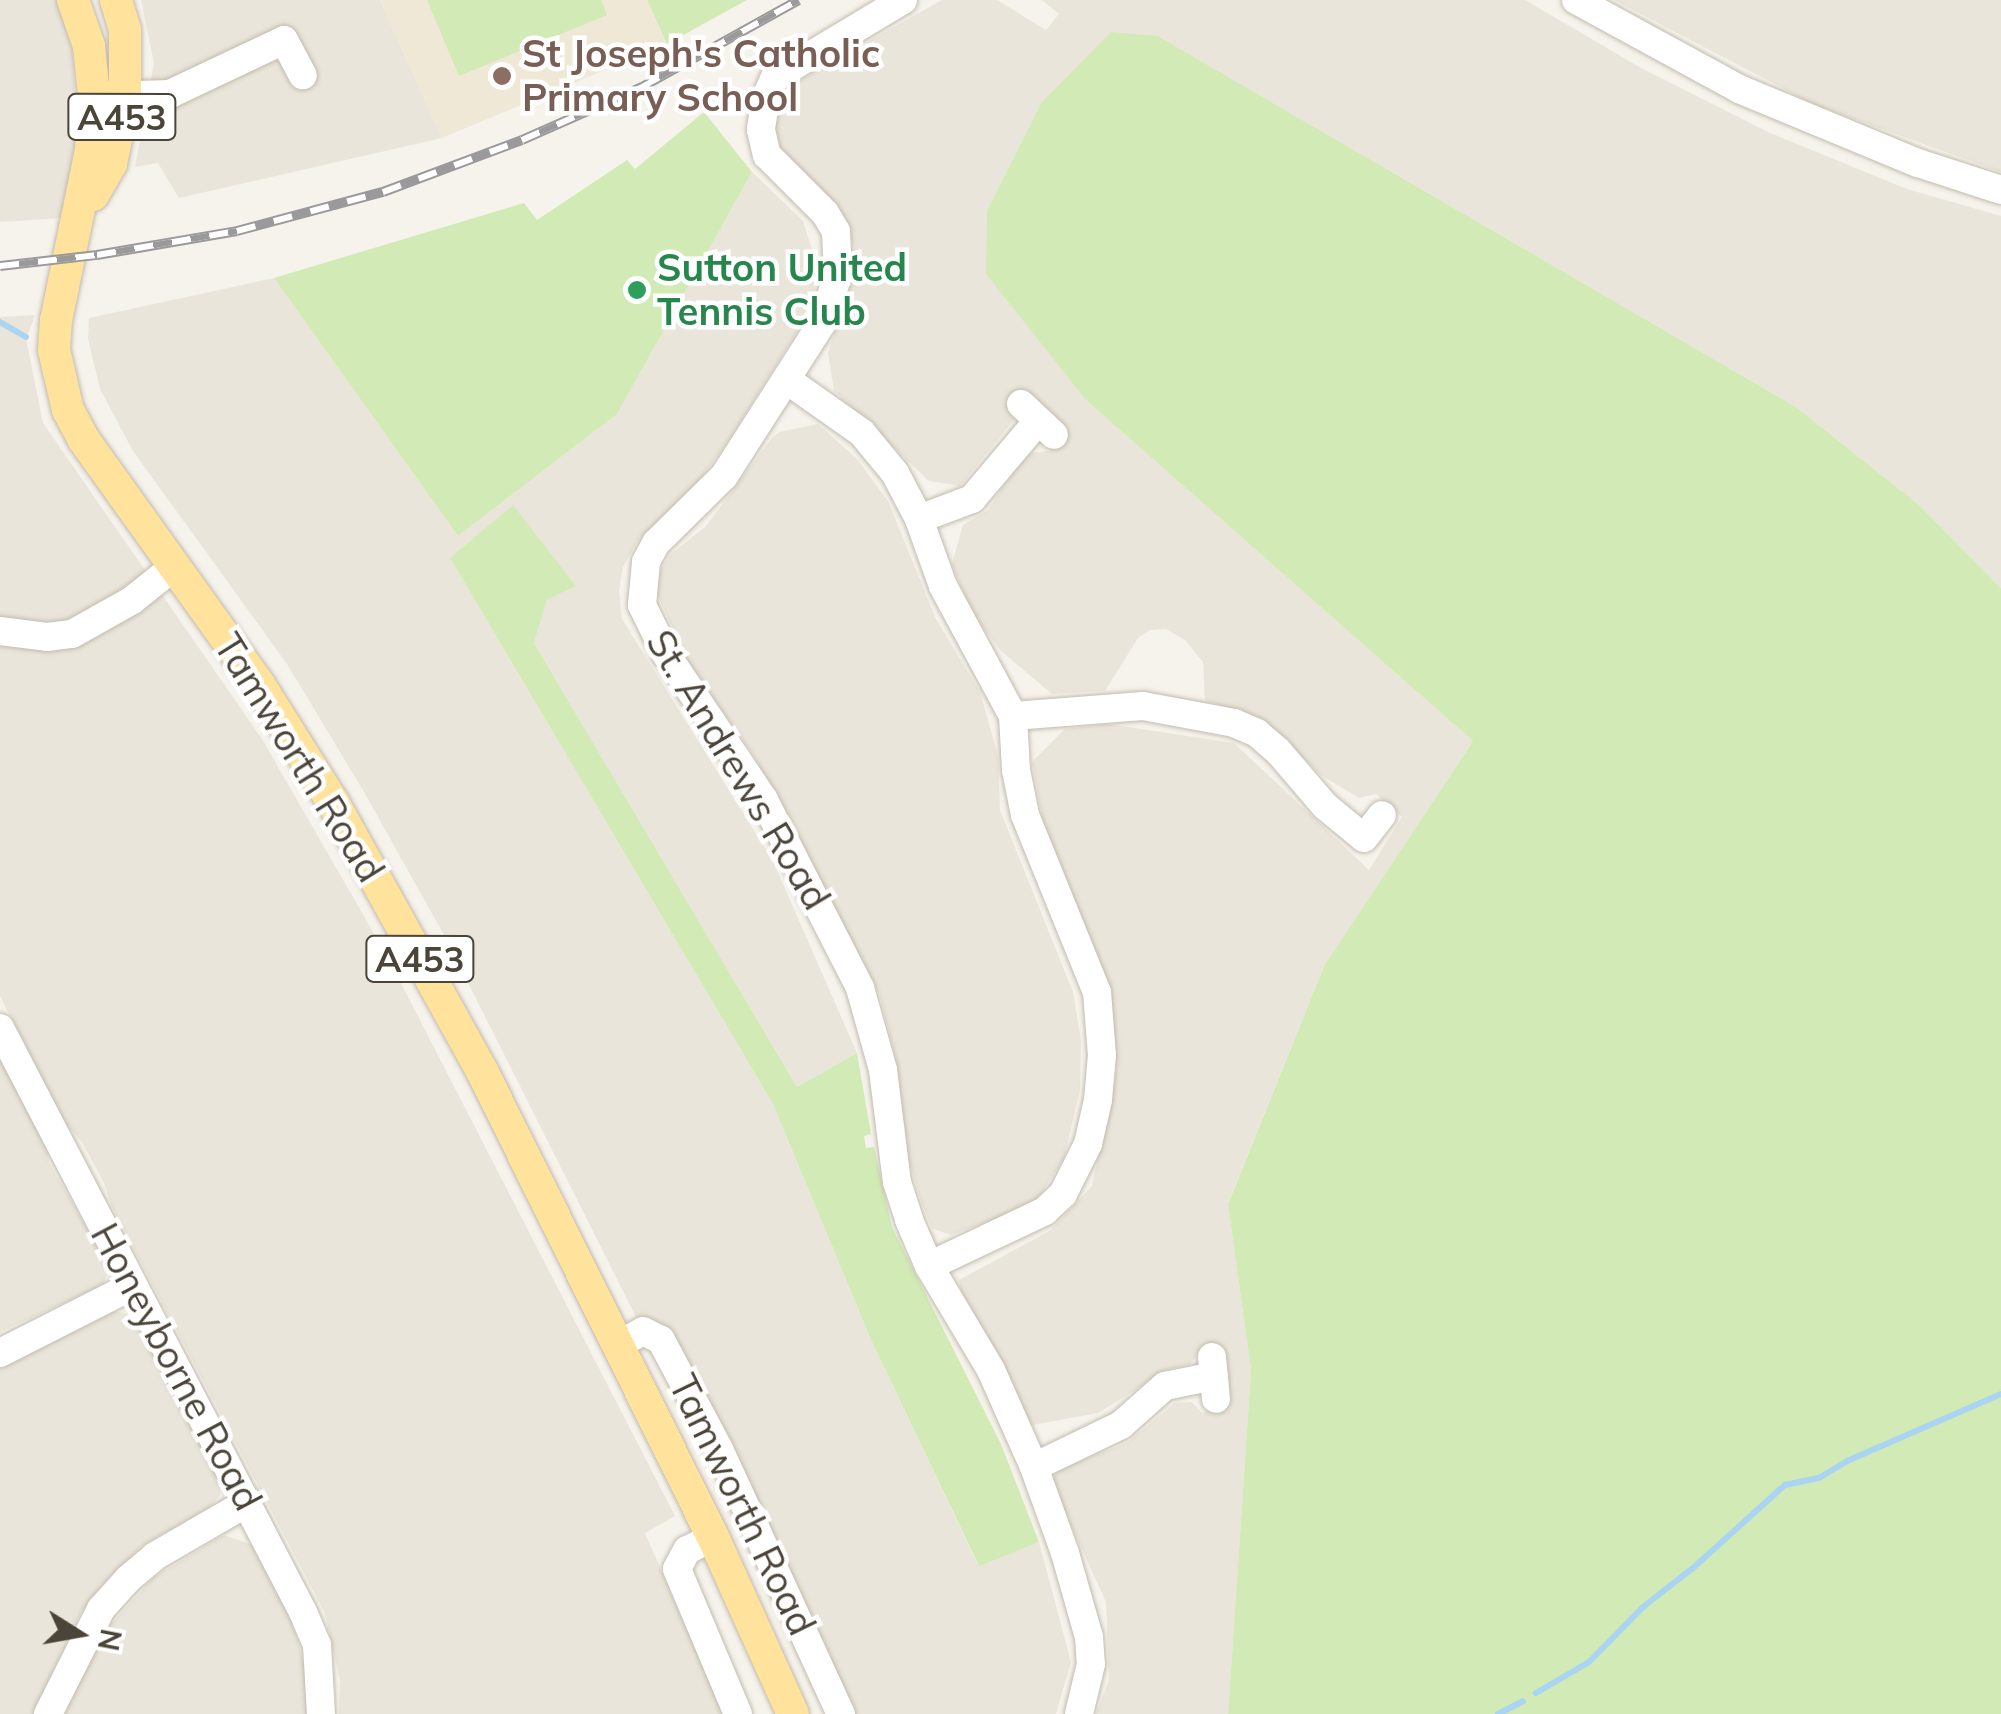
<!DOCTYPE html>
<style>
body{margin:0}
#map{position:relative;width:2001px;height:1714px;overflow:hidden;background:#f6f3ec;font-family:Mulish,sans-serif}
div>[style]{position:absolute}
.residential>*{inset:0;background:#eae5da}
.education>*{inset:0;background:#efe8d6}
.green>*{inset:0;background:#d2eab5}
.stream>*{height:6px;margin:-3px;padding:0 3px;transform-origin:3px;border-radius:3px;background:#a9d4f2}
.roads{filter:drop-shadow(0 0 2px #c2bbae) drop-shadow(0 0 2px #c2bbae)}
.minor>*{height:28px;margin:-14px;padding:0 14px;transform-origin:14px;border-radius:14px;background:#fff}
.major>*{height:32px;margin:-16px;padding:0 16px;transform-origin:16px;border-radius:16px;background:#ffe39c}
.rail>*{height:10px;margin-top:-5px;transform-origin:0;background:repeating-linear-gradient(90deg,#fff 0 19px,#9a9a9a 0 38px);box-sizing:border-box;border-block:2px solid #9a9a9a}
.dots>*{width:28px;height:28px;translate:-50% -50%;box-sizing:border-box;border:5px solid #fff;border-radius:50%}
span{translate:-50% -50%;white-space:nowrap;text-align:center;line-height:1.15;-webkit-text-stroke:9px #fff;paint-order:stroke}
.shield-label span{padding:2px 8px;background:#fff;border:2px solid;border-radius:8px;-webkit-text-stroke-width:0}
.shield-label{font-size:35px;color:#4b4439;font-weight:700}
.education-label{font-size:38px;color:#785e54;font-weight:700}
.left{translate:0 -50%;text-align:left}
.leisure-label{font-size:38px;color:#27864d;font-weight:700}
.street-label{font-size:38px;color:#4b4439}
.north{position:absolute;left:30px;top:1584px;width:100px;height:100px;-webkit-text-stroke:8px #fff;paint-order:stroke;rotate:101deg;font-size:28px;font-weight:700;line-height:40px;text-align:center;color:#4b4439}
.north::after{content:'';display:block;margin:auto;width:35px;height:45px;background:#4b4439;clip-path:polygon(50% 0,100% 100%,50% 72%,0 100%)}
</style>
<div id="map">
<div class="residential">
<div style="clip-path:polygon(0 0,56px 0,72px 46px,78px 138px,62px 218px,0 222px)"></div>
<div style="clip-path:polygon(141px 0,380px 0,442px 138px,179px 198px,158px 163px,135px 167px,154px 63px)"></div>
<div style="clip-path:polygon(942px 0,997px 0,1046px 30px,1059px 14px,1042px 0,1525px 0,1641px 68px,1770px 133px,1907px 189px,2001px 216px,2001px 588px,1918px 504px,1796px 407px,1158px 36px,1086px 400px,1473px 741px,1324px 966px,1228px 1203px,1251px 1370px,1228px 1714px,1096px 1714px,1109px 1680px,1106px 1602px,1051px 1481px,1059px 1470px,1128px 1442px,1175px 1403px,1192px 1402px,1202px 1413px,1229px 1404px,1222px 1349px,1199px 1353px,1190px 1364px,1169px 1369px,1098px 1413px,1027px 1426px,961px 1292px,959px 1280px,1051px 1230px,1092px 1186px,1116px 1070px,1110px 990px,1046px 837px,1032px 762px,1065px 729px,1108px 724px,1234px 743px,1369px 870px,1402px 817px,1376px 794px,1359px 798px,1321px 775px,1277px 732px,1244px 712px,1205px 701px,1203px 662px,1185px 640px,1166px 629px,1150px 630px,1138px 638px,1105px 691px,1052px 694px,1001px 651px,971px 611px,952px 564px,963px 525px,988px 510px,1020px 461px,1032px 453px,1049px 451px,1066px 428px,1022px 389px,1005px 402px,1017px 416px,960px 486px,929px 481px,834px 391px,828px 353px,853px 275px,854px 247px,835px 204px,773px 150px,771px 114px,784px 89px)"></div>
<div style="clip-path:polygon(1614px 0,2001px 0,2001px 172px,1813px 104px)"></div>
<div style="clip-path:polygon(752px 172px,803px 221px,819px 271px,813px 294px,797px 332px,728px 441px,698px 483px,638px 541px,623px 567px,619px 591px,622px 619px,772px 859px,857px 1053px,797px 1087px,534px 643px,547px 600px,576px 586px,513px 506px,450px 558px,773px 1104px,872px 1342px,978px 1565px,1039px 1542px,1071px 1662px,1056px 1714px,853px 1714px,664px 1329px,651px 1319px,638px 1321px,444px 935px,364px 792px,287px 664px,133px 451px,100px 389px,88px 339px,89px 318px,274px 278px,458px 536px,617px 414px)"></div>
<div style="clip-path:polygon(35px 315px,26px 339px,43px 423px,262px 739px,388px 958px,675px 1516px,645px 1533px,724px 1714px,339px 1714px,340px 1681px,325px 1613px,111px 1205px,104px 1183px,82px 1142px,63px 1121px,0 996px,0 317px)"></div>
<div style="clip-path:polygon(818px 424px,857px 459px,888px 501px,936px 619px,980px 692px,998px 756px,1000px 810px,1073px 992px,1081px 1041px,1080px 1090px,1064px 1158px,1034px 1205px,951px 1235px,932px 1228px,922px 1204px,908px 1157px,896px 1059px,879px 993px,755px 757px,686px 659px,657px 593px,661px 569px,671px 554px,706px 526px,771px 439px,779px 432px)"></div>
<div style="clip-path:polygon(0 1057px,47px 1148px,49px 1163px,110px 1267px,103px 1285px,0 1332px)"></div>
<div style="clip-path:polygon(113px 1311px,133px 1315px,220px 1482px,220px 1495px,209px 1508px,143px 1545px,107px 1581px,81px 1612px,33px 1714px,0 1714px,0 1368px)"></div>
<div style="clip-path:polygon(224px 1535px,253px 1545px,289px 1612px,306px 1669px,306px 1714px,63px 1714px,79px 1675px,111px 1624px,154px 1577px)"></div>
</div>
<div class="education">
<div style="clip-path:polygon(380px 0,647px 0,667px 44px,442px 138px)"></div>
</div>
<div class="green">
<div style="clip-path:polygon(427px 0,601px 0,607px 15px,459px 76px)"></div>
<div style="clip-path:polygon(647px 0,747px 0,667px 44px)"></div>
<div style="clip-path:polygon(1111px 32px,1158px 36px,1796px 407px,1918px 504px,2001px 588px,2001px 1714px,1228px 1714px,1251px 1370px,1228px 1204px,1324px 966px,1473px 741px,1086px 400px,986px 274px,987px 211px,1042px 102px)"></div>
<div style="clip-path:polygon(704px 112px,752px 172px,617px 414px,458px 536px,274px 278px,524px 203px,537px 220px,627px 160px,635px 169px)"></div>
<div style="clip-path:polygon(513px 505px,576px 586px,547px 600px,534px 643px,797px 1087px,857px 1053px,871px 1134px,864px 1136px,866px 1148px,874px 1147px,892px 1227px,1001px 1444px,1039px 1542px,979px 1566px,872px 1342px,773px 1104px,450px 558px)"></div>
</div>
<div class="stream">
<div style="left:0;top:322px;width:30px;rotate:30deg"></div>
<div style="left:1536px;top:1693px;width:61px;rotate:-30.3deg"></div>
<div style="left:1589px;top:1662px;width:77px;rotate:-45.5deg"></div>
<div style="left:1643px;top:1607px;width:63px;rotate:-38deg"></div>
<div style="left:1693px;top:1568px;width:124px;rotate:-42.1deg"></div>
<div style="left:1785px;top:1485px;width:35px;rotate:-12deg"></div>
<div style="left:1819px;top:1478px;width:33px;rotate:-31deg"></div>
<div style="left:1847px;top:1461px;width:168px;rotate:-23.5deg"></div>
<div style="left:1498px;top:1714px;width:28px;rotate:-27deg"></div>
</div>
<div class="roads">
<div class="minor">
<div style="left:903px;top:0;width:149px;rotate:149deg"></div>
<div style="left:775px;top:77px;width:22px;rotate:114deg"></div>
<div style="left:766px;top:97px;width:33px;rotate:99deg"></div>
<div style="left:761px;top:130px;width:26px;rotate:77deg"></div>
<div style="left:767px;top:155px;width:82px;rotate:45deg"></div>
<div style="left:825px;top:213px;width:21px;rotate:59deg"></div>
<div style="left:836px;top:231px;width:44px;rotate:87.4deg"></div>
<div style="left:838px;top:275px;width:51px;rotate:108.4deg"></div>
<div style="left:822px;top:323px;width:182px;rotate:122.6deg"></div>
<div style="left:724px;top:476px;width:95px;rotate:135.4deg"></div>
<div style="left:656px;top:543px;width:21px;rotate:118deg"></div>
<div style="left:646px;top:562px;width:43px;rotate:95.3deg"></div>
<div style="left:642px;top:605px;width:55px;rotate:63.9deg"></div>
<div style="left:666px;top:654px;width:176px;rotate:56.1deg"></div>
<div style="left:764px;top:800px;width:211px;rotate:62.9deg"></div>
<div style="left:860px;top:988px;width:85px;rotate:74.3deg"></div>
<div style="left:883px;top:1070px;width:113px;rotate:82.9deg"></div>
<div style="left:897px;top:1182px;width:40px;rotate:72deg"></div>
<div style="left:909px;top:1220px;width:50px;rotate:66.5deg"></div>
<div style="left:929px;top:1266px;width:121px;rotate:59.2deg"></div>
<div style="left:991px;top:1370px;width:106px;rotate:66.1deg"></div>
<div style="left:1034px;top:1467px;width:91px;rotate:70.2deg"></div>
<div style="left:1065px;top:1553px;width:87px;rotate:74.1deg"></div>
<div style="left:1089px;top:1637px;width:27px;rotate:86deg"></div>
<div style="left:1091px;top:1664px;width:51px;rotate:103.5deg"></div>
<div style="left:1576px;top:0;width:186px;rotate:28.6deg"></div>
<div style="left:1739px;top:89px;width:194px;rotate:22.5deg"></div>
<div style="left:1918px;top:163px;width:87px;rotate:18deg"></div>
<div style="left:105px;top:96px;width:65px;rotate:-1.8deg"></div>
<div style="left:170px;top:94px;width:126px;rotate:-25.3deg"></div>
<div style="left:284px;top:40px;width:40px;rotate:62deg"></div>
<div style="left:787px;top:380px;width:92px;rotate:35.2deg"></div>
<div style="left:862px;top:433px;width:52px;rotate:50.5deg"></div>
<div style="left:895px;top:473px;width:52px;rotate:62.4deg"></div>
<div style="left:919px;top:519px;width:71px;rotate:70.3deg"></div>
<div style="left:943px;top:586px;width:148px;rotate:61.7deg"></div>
<div style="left:1013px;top:716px;width:54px;rotate:86.8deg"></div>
<div style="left:1016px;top:770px;width:46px;rotate:78.7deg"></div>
<div style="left:1025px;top:815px;width:191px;rotate:67.9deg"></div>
<div style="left:1097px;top:992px;width:63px;rotate:85.5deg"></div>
<div style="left:1102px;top:1055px;width:45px;rotate:95.1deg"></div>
<div style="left:1098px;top:1100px;width:45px;rotate:102.8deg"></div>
<div style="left:1088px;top:1144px;width:56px;rotate:116.6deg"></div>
<div style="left:1063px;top:1194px;width:25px;rotate:137deg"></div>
<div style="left:1045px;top:1211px;width:128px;rotate:154.6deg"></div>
<div style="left:1021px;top:404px;width:45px;rotate:43.2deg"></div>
<div style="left:919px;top:519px;width:57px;rotate:-20.7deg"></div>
<div style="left:972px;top:499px;width:102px;rotate:-49.8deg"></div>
<div style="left:0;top:631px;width:47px;rotate:7.3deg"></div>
<div style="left:47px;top:637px;width:25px;rotate:-7deg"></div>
<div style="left:72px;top:634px;width:68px;rotate:-29.2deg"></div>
<div style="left:131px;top:601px;width:56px;rotate:-38.5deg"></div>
<div style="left:1013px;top:716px;width:130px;rotate:-4.4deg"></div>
<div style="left:1143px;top:706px;width:93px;rotate:10.6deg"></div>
<div style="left:1234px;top:723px;width:25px;rotate:23deg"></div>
<div style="left:1257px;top:733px;width:28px;rotate:41deg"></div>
<div style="left:1278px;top:751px;width:72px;rotate:49.5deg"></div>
<div style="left:1325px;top:806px;width:50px;rotate:39.4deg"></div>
<div style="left:1364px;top:838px;width:29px;rotate:-52deg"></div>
<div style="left:0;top:1028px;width:658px;rotate:62.58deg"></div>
<div style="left:303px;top:1612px;width:36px;rotate:67deg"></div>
<div style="left:317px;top:1645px;width:69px;rotate:86.7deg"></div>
<div style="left:619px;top:1344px;width:27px;rotate:-28deg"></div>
<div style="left:643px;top:1331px;width:20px;rotate:27deg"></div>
<div style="left:661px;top:1340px;width:123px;rotate:62deg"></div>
<div style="left:719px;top:1449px;width:292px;rotate:65.3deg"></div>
<div style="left:0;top:1353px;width:148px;rotate:-26.9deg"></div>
<div style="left:1212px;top:1357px;width:42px;rotate:84.6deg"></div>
<div style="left:1034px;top:1467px;width:97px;rotate:-25.8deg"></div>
<div style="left:1121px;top:1425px;width:59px;rotate:-41.6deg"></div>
<div style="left:1165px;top:1386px;width:50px;rotate:-11.5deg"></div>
<div style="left:713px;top:1537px;width:29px;rotate:153deg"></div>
<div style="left:687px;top:1550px;width:21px;rotate:118deg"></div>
<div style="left:677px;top:1569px;width:157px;rotate:67.2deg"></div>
<div style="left:48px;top:1714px;width:118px;rotate:-63.2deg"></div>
<div style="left:101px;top:1609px;width:40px;rotate:-48deg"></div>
<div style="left:128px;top:1579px;width:35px;rotate:-40deg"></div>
<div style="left:155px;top:1556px;width:108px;rotate:-30.1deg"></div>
</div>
<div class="major">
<div style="left:73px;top:0;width:49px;rotate:70.8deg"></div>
<div style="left:89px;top:46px;width:50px;rotate:84.3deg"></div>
<div style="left:94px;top:96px;width:54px;rotate:93.2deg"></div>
<div style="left:91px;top:150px;width:174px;rotate:101.6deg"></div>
<div style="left:56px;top:320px;width:30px;rotate:94deg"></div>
<div style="left:54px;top:350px;width:62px;rotate:76.9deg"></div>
<div style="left:68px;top:410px;width:34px;rotate:62deg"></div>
<div style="left:84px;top:440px;width:302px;rotate:54.4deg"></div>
<div style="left:260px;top:686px;width:139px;rotate:57.9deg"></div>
<div style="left:334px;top:804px;width:305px;rotate:61deg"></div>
<div style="left:482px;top:1071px;width:520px;rotate:63.63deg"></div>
<div style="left:713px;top:1537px;width:194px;rotate:65.7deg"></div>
<div style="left:93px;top:195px;width:36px;rotate:-60deg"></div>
<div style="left:111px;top:164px;width:70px;rotate:-78.5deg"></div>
<div style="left:125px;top:95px;width:65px;rotate:-90deg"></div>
<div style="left:125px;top:30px;width:31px;rotate:-107deg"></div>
</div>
</div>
<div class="rail">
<div style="left:0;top:266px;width:98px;rotate:-6.5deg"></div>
<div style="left:97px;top:255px;width:142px;rotate:-9.7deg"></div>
<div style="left:237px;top:231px;width:151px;rotate:-15deg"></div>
<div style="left:383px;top:192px;width:148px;rotate:-20.5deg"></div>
<div style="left:522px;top:140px;width:131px;rotate:-23.8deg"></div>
<div style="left:642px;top:87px;width:179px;rotate:-29deg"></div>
</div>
<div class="dots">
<div style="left:502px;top:76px;background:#8d6e63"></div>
<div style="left:637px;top:290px;background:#2e9e5b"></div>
</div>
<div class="shield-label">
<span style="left:122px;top:117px">A453</span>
<span style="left:420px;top:959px">A453</span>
</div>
<div class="education-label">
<span class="left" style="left:522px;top:76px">St Joseph's Catholic<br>Primary School</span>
</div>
<div class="leisure-label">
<span class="left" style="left:657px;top:290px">Sutton United<br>Tennis Club</span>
</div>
<div class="street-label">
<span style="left:299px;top:758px;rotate:58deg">Tamworth Road</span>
<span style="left:738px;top:770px;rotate:59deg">St. Andrews Road</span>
<span style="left:176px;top:1367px;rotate:62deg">Honeyborne Road</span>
<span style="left:742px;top:1505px;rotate:64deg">Tamworth Road</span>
</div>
<div class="north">N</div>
</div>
